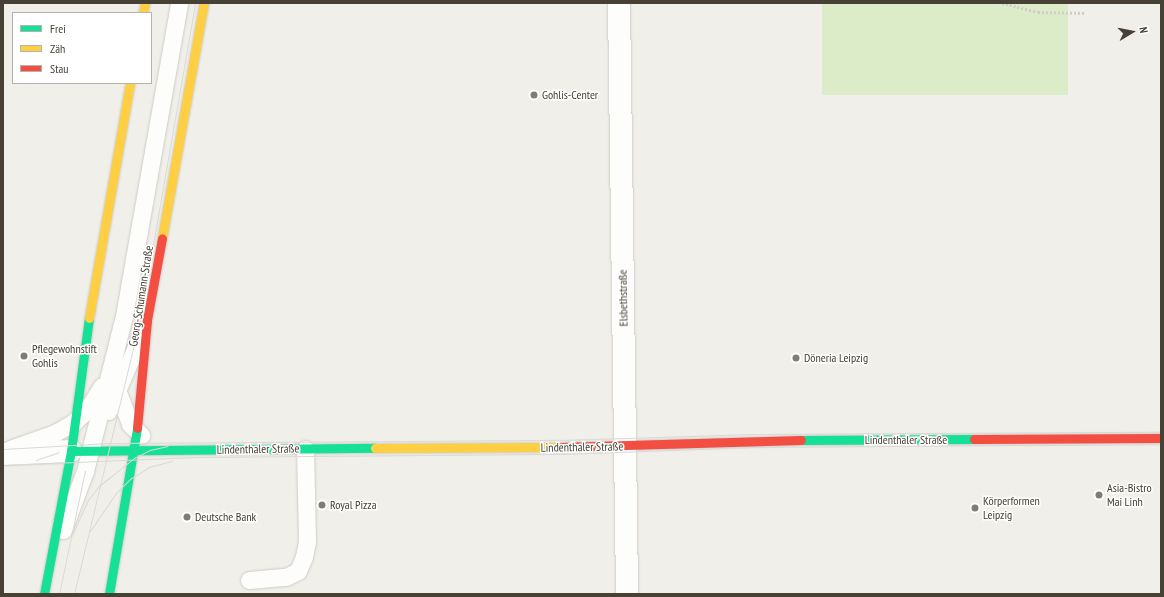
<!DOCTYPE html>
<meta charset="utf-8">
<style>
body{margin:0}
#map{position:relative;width:1164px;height:597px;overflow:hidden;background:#f0efe9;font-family:"PT Sans Narrow",sans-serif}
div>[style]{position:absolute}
.green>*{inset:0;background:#dcecc9;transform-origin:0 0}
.path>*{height:2.5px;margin-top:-1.25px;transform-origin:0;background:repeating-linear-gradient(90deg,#d1ceca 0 2px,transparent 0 4px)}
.roads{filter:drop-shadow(0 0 1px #ceccc7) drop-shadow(0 0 1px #ceccc7)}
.lane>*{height:17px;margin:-8.5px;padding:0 8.5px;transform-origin:8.5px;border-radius:8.5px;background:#fdfdfc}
.street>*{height:22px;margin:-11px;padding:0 11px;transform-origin:11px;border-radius:11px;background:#fdfdfc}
.fast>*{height:9px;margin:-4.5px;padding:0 4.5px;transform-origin:4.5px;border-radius:4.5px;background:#16e098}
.slow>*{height:9px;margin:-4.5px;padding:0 4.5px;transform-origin:4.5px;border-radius:4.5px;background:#ffcf43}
.jam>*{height:9px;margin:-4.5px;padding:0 4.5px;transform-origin:4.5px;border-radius:4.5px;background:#f24e42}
.tram>*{height:1px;margin:-0.5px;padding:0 0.5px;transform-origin:0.5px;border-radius:0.5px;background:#d9d9d8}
.dots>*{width:11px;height:11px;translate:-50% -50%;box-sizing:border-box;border:2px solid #fff;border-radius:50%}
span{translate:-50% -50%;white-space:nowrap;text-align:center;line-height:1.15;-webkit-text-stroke:3px #fff;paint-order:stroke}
.poi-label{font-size:12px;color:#464035}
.left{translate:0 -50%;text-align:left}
.street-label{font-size:12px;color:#464035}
.frame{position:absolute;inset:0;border:4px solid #464035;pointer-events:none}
.legend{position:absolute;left:12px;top:12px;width:140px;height:72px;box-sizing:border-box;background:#fff;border:1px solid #b5b3ae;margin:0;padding:5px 7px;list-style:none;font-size:12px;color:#464035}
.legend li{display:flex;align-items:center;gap:8px;height:20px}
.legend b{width:20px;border:1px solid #b5b3ae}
.north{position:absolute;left:1112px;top:12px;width:40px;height:40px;-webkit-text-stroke:3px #fff;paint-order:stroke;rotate:80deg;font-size:11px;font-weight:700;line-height:16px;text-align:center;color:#464035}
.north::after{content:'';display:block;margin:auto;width:14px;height:18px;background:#464035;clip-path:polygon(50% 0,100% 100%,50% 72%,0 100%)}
</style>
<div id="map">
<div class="green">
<div style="left:822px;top:3px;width:246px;height:92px"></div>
</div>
<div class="path">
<div style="left:1002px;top:3px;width:37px;rotate:14deg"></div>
<div style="left:1038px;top:12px;width:48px;rotate:1.2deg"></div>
</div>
<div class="roads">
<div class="lane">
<div style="left:116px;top:387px;width:40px;rotate:69deg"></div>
<div style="left:130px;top:424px;width:16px;rotate:45deg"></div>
<div style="left:108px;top:411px;width:85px;rotate:-66.4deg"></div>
<div style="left:10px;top:449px;width:48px;rotate:-19.6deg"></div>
<div style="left:55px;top:433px;width:22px;rotate:-30deg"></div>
<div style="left:74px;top:422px;width:18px;rotate:-43deg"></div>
<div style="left:87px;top:410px;width:28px;rotate:-58deg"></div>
<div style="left:63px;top:530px;width:63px;rotate:-69.6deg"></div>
<div style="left:85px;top:471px;width:160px;rotate:-75.9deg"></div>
<div style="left:124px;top:316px;width:318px;rotate:-80deg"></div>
<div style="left:249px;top:580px;width:37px;rotate:-5deg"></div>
<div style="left:286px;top:577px;width:13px;rotate:-27deg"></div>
<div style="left:298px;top:571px;width:15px;rotate:-67deg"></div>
<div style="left:304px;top:557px;width:16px;rotate:-79deg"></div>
<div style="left:307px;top:541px;width:92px;rotate:-91.2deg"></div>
</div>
<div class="street">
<div style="left:619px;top:3px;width:591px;rotate:89.22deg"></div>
<div style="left:3px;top:454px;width:68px;rotate:-2.5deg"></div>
</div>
<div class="fast">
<div style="left:801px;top:440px;width:173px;rotate:-0.3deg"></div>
<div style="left:71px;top:451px;width:304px;rotate:-0.6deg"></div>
<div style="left:44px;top:594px;width:146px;rotate:-79.3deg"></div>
<div style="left:71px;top:451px;width:134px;rotate:-82.3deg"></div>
<div style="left:109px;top:594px;width:168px;rotate:-80.4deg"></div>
</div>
<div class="slow">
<div style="left:143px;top:13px;width:10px;rotate:-79deg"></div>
<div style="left:162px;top:238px;width:239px;rotate:-79.9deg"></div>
<div style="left:89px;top:318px;width:239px;rotate:-80.1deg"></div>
<div style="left:375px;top:448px;width:186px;rotate:-0.3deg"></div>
</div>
<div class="jam">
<div style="left:137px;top:428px;width:108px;rotate:-84.7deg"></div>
<div style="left:147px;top:320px;width:83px;rotate:-79.6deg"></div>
<div style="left:974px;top:439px;width:187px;rotate:-0.3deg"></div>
<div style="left:561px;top:447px;width:240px;rotate:-1.7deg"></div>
</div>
</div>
<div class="tram">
<div style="left:3px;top:449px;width:106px;rotate:-3.2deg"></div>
<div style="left:109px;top:443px;width:453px;rotate:-0.4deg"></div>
<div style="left:562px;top:440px;width:191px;rotate:-1.8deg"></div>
<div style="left:753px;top:434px;width:408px;rotate:-0.3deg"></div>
<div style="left:36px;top:460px;width:24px;rotate:-19deg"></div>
<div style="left:3px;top:465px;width:193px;rotate:-2.4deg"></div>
<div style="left:196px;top:457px;width:367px;rotate:-0.5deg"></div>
<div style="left:563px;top:454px;width:190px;rotate:-2.1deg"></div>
<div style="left:753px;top:447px;width:408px;rotate:-0.4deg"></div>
<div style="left:90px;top:531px;width:46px;rotate:-55.6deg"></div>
<div style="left:116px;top:493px;width:20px;rotate:-45deg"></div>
<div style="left:130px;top:479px;width:22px;rotate:-32deg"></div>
<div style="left:149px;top:467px;width:24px;rotate:-15deg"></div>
<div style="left:71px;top:537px;width:41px;rotate:-65.3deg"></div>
<div style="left:88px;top:500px;width:18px;rotate:-52deg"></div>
<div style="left:99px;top:486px;width:45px;rotate:-38.7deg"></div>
<div style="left:134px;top:458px;width:18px;rotate:-27deg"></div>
<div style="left:150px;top:450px;width:18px;rotate:-13deg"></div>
<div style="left:59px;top:594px;width:126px;rotate:-78.1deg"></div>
<div style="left:74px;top:594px;width:283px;rotate:-76.5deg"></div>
<div style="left:140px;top:319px;width:321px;rotate:-80.1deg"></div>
</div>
<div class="dots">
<div style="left:534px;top:95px;background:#827d74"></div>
<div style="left:24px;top:356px;background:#827d74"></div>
<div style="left:796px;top:358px;background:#827d74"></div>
<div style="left:1099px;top:495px;background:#827d74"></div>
<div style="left:322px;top:505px;background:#827d74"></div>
<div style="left:975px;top:508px;background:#827d74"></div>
<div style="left:187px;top:517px;background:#827d74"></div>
</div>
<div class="poi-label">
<span class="left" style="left:542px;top:95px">Gohlis-Center</span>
<span class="left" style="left:32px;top:356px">Pflegewohnstift<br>Gohlis</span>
<span class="left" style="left:804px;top:358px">Döneria Leipzig</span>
<span class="left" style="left:1107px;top:495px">Asia-Bistro<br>Mai Linh</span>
<span class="left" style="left:983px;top:508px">Körperformen<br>Leipzig</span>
<span class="left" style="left:330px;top:505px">Royal Pizza</span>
<span class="left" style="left:195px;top:517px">Deutsche Bank</span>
</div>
<div class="street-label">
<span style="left:141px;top:296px;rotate:-81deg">Georg-Schumann-Straße</span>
<span style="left:623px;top:298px;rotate:-91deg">Elsbethstraße</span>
<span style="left:906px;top:440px">Lindenthaler Straße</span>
<span style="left:582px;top:447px;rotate:-1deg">Lindenthaler Straße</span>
<span style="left:258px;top:449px;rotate:-1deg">Lindenthaler Straße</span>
</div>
<div class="frame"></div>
<ul class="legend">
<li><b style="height:5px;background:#16e098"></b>Frei</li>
<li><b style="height:5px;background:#ffcf43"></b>Zäh</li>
<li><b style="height:5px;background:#f24e42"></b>Stau</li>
</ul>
<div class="north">N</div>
</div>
